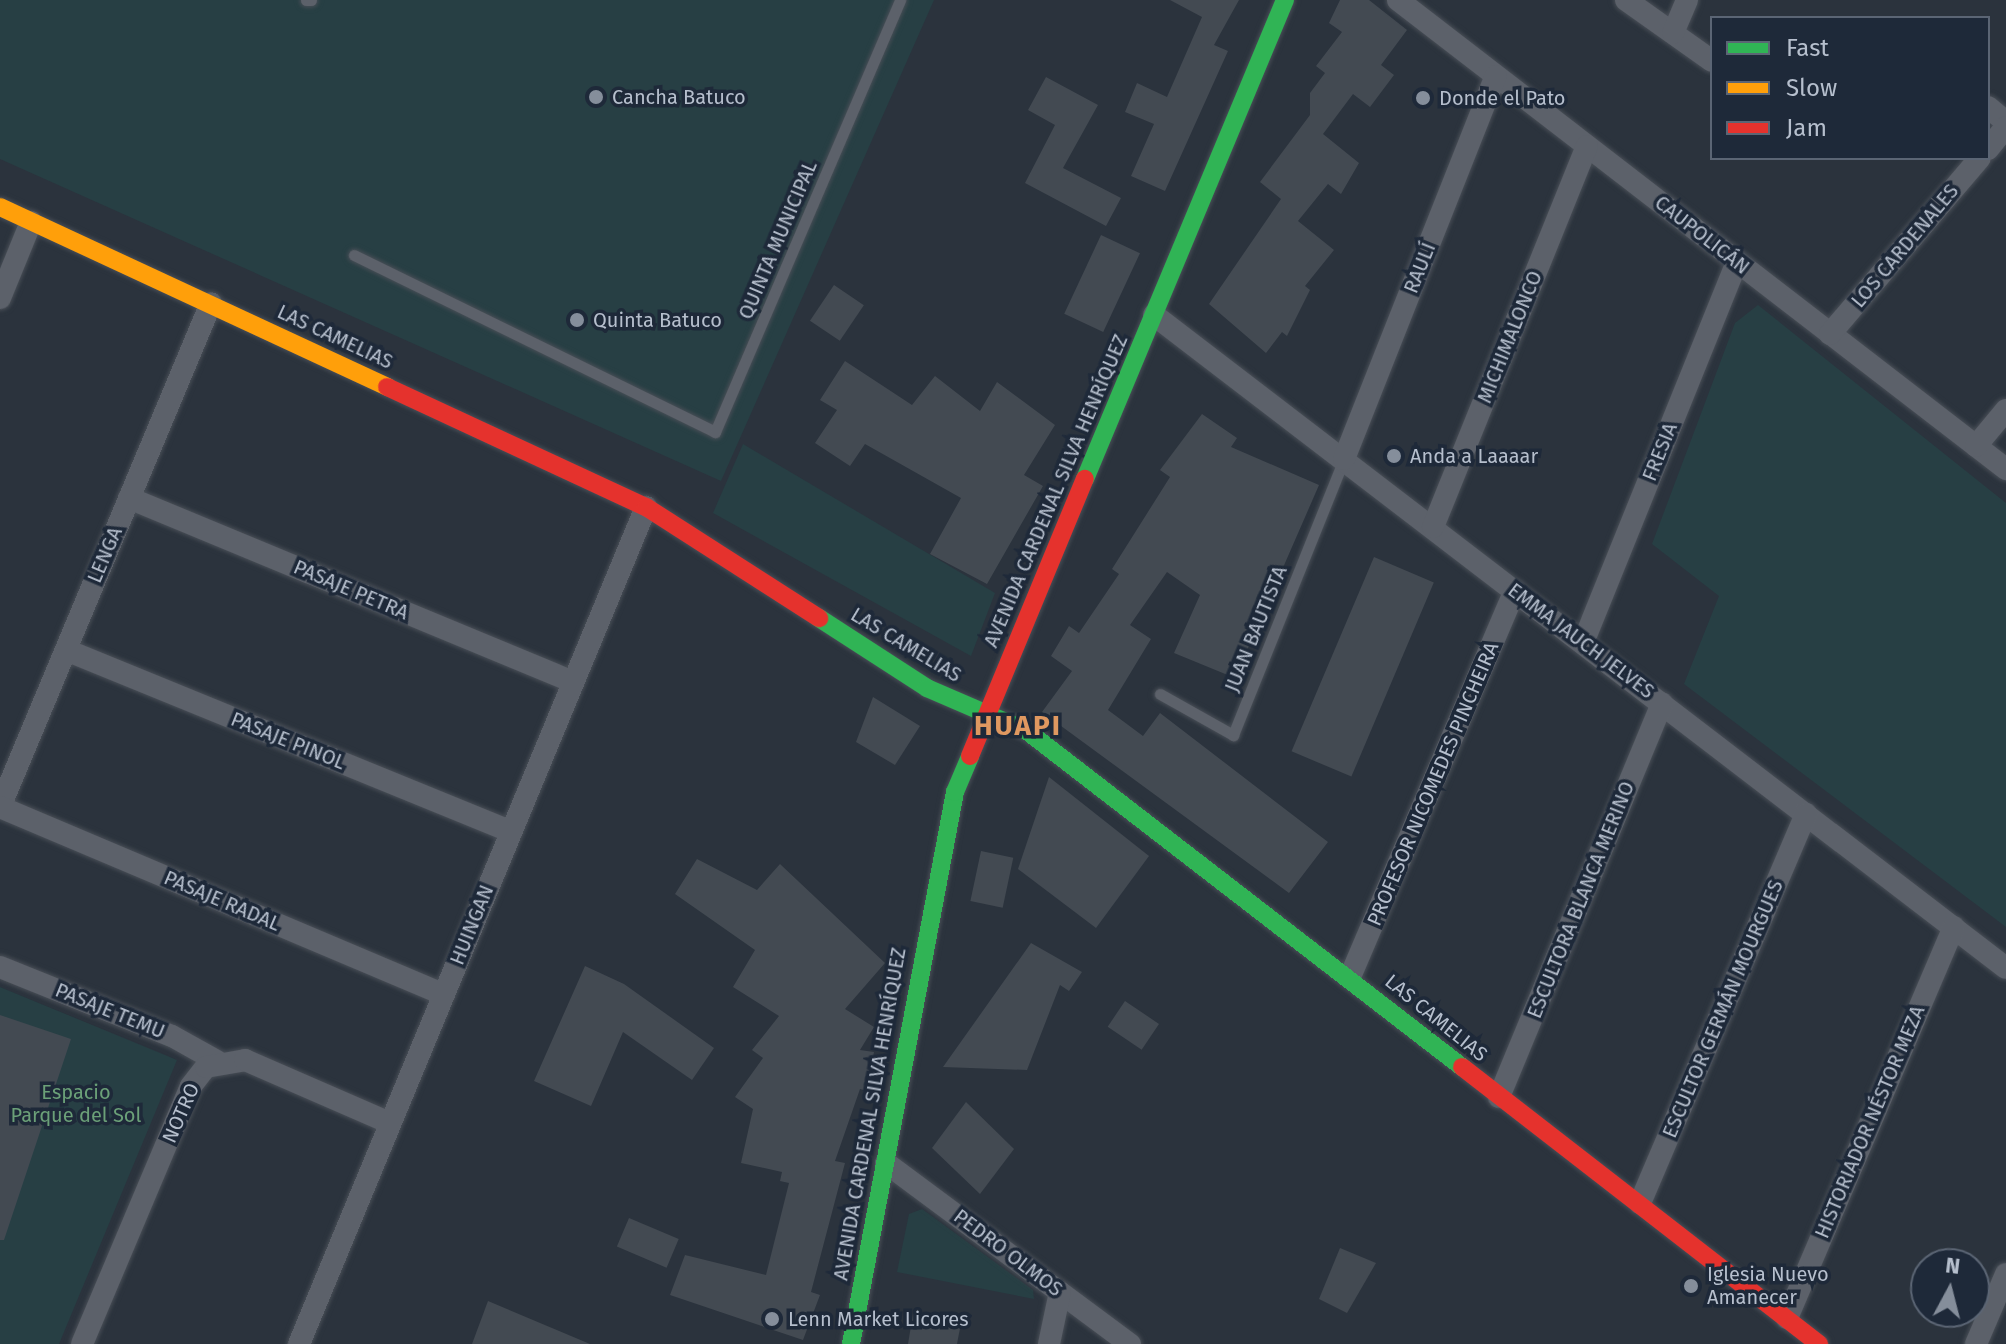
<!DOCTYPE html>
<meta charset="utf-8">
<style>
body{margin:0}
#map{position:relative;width:2006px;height:1344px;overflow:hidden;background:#2b333d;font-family:"Fira Sans",sans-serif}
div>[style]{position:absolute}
.green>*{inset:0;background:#273f44}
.building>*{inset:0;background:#434a52;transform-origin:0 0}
.roads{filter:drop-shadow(0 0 2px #484e56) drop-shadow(0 0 2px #484e56)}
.lane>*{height:11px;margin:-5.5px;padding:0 5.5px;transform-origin:5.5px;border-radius:5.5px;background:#5c616a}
.street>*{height:22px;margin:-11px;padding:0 11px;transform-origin:11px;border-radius:11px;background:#5c616a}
.fast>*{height:18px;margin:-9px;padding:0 9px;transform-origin:9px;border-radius:9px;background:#30b455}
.slow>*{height:18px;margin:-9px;padding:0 9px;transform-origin:9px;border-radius:9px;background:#ff9f0a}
.jam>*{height:18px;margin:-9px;padding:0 9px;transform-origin:9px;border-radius:9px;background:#e5322d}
.dots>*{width:22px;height:22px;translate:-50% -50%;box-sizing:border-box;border:4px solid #1e2939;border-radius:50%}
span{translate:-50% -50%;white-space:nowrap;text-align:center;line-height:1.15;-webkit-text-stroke:7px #1e2939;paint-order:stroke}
.poi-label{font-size:20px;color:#b6bfcd}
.left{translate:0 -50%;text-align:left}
.street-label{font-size:20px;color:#b6bfcd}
.park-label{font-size:20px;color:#6ba078}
.district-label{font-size:28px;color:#df9860;font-weight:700;letter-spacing:2px}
.legend{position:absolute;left:1710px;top:16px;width:280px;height:144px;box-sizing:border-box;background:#1e2939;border:2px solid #5b6574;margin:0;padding:10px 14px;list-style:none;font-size:24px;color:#b6bfcd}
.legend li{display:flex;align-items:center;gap:16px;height:40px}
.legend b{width:40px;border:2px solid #5b6574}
.north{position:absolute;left:1910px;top:1248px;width:80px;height:80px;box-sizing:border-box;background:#1e2939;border:2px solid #5b6574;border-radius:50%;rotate:7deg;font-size:22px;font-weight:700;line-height:32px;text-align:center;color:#b6bfcd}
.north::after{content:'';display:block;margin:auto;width:28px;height:36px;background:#858e9b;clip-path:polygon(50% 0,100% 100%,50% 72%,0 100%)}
</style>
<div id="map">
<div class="green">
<div style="clip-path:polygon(0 0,934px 0,721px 481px,0 159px)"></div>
<div style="clip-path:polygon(1758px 305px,2006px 503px,2006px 927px,1684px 684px,1719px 596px,1652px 544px,1735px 323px)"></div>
<div style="clip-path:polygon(743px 444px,995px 593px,971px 656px,713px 513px)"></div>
<div style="clip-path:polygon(0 987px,177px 1060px,59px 1344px,0 1344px)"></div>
<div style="clip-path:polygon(922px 1209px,1033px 1290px,1034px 1299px,897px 1272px,909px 1214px)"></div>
</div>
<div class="building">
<div style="clip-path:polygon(1170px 0,1239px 0,1214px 45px,1228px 51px,1165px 191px,1131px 176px,1154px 124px,1125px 112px,1137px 83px,1167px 97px,1202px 17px)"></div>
<div style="clip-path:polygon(1340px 0,1369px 0,1407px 30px,1381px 65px,1394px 75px,1370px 107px,1353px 94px,1323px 134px,1359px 163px,1341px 194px,1328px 184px,1298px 221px,1334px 250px,1305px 286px,1310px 290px,1287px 336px,1282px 332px,1266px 353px,1209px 304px,1281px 199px,1260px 182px,1310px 115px,1310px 93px,1325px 73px,1316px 66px,1342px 32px,1329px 23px)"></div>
<div style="clip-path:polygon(1046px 77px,1098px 105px,1063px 168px,1121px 198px,1106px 226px,1025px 183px,1055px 125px,1028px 110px)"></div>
<div style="left:1101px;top:235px;width:43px;height:87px;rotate:25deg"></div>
<div style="left:834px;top:285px;width:36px;height:43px;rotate:34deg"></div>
<div style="clip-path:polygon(845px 361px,912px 405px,935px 376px,980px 411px,997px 382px,1055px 425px,1024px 475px,1043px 486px,987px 584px,930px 554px,961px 498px,865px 444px,850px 466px,815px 443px,837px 410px,820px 400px)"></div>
<div style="clip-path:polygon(1202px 414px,1237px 438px,1231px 447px,1319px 485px,1235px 678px,1174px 653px,1200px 595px,1167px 572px,1130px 625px,1151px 639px,1108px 710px,1143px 736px,1160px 713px,1328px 842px,1289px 893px,1042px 712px,1072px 671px,1051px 656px,1069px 626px,1079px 633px,1119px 574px,1112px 569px,1170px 477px,1160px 470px)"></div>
<div style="left:1374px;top:557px;width:65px;height:211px;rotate:23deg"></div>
<div style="clip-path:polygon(873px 697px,920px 726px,895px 765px,856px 742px)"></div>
<div style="clip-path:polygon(1049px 777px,1149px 856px,1096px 928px,1018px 869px)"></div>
<div style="left:981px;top:851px;width:33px;height:51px;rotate:12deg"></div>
<div style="clip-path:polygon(697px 859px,757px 890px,780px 864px,885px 963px,845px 1009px,874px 1027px,860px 1050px,874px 1052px,867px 1091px,860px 1089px,835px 1161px,845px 1163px,811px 1292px,820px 1295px,803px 1340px,670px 1295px,685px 1255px,766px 1275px,789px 1183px,780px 1181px,782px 1172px,741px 1163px,753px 1109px,735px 1097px,763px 1058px,752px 1050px,779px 1016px,733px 987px,755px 950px,675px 894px)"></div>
<div style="clip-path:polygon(1031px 943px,1082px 972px,1069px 991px,1060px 985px,1027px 1070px,943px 1067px)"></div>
<div style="clip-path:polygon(585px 966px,624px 984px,714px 1048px,692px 1080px,623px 1032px,591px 1106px,534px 1081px)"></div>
<div style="left:1125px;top:1001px;width:41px;height:31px;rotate:34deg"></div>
<div style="clip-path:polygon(0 1015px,71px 1039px,4px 1240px,0 1240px)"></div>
<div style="clip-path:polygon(966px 1102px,1014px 1149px,980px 1194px,932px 1148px)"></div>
<div style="left:629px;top:1218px;width:54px;height:31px;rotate:23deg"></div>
<div style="clip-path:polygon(1340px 1248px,1376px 1263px,1347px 1313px,1319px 1299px)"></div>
<div style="clip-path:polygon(488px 1301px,590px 1344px,472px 1344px)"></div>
<div style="clip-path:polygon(913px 1314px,961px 1323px,957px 1344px,908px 1344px)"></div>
</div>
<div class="roads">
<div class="lane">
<div style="left:306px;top:0;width:5px"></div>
<div style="left:354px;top:255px;width:402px;rotate:26.1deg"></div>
<div style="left:715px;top:432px;width:470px;rotate:-66.8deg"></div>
<div style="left:1160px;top:694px;width:84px;rotate:29.3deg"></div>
<div style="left:1233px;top:735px;width:297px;rotate:-68.1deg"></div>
</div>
<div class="street">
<div style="left:1398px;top:0;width:768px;rotate:37.65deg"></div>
<div style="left:1626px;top:0;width:105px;rotate:35.3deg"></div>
<div style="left:1673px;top:33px;width:36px;rotate:-67deg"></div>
<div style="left:1988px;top:107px;width:23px;rotate:40deg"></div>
<div style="left:1988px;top:149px;width:28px;rotate:-51deg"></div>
<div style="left:0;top:298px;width:82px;rotate:-67.8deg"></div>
<div style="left:1154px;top:315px;width:1073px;rotate:37.47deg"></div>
<div style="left:1830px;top:334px;width:231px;rotate:-49.6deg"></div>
<div style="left:1976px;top:446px;width:47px;rotate:-50.2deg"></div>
<div style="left:1344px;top:459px;width:412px;rotate:-68.4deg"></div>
<div style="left:129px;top:498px;width:481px;rotate:22.5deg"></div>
<div style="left:1433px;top:527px;width:411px;rotate:-68deg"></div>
<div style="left:1583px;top:643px;width:411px;rotate:-68deg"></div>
<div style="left:66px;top:650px;width:481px;rotate:22.2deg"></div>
<div style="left:0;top:807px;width:546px;rotate:-67.28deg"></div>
<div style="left:0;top:807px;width:482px;rotate:22.9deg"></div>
<div style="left:0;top:967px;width:185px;rotate:21.9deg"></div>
<div style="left:172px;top:1036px;width:51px;rotate:29.1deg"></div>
<div style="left:1350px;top:977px;width:420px;rotate:-66.9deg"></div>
<div style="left:1499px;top:1097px;width:426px;rotate:-67.5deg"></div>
<div style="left:886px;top:1163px;width:304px;rotate:36.6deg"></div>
<div style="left:1640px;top:1203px;width:423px;rotate:-66.9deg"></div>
<div style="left:1787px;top:1318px;width:425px;rotate:-66.9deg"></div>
<div style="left:82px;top:1344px;width:280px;rotate:-67.1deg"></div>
<div style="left:191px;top:1086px;width:24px;rotate:-52deg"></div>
<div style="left:206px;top:1067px;width:40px;rotate:-10deg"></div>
<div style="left:245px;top:1060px;width:158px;rotate:23.5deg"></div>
<div style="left:299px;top:1344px;width:906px;rotate:-67.48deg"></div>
<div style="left:1049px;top:1344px;width:53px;rotate:-78.1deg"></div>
<div style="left:1976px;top:1344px;width:76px;rotate:-66.8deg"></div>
</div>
<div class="fast">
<div style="left:1085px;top:479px;width:519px;rotate:-67.34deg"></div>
<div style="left:819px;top:618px;width:129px;rotate:32.9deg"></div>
<div style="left:927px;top:688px;width:109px;rotate:23.3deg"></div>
<div style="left:1027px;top:731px;width:550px;rotate:37.68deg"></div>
<div style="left:851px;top:1344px;width:562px;rotate:-79.33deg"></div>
<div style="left:955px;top:792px;width:39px;rotate:-67deg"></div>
</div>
<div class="slow">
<div style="left:0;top:207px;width:427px;rotate:24.9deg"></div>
</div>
<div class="jam">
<div style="left:387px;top:387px;width:285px;rotate:24.9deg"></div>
<div style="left:646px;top:507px;width:206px;rotate:32.7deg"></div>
<div style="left:970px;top:756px;width:300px;rotate:-67.5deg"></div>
<div style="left:1462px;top:1067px;width:452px;rotate:37.8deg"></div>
</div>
</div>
<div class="dots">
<div style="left:596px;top:97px;background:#858e9b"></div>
<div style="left:1423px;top:98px;background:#858e9b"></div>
<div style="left:577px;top:320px;background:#858e9b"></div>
<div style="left:1394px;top:456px;background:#858e9b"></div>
<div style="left:1691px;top:1286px;background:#858e9b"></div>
<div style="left:772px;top:1319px;background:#858e9b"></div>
</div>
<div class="poi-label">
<span class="left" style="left:612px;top:97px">Cancha Batuco</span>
<span class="left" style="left:1439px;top:98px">Donde el Pato</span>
<span class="left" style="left:593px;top:320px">Quinta Batuco</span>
<span class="left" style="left:1410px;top:456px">Anda a Laaaar</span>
<span class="left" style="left:1707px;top:1286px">Iglesia Nuevo<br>Amanecer</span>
<span class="left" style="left:788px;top:1319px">Lenn Market Licores</span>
</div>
<div class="street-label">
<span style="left:1702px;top:235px;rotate:38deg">CAUPOLICÁN</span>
<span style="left:778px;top:240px;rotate:-67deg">QUINTA MUNICIPAL</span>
<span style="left:1905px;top:246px;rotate:-50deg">LOS CARDENALES</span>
<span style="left:1420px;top:268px;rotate:-68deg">RAULÍ</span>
<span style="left:335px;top:337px;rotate:25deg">LAS CAMELIAS</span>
<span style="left:1510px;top:337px;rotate:-68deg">MICHIMALONCO</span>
<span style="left:1660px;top:452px;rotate:-68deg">FRESIA</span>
<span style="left:1056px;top:491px;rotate:-67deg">AVENIDA CARDENAL SILVA HENRÍQUEZ</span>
<span style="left:105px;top:555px;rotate:-67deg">LENGA</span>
<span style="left:351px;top:590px;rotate:23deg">PASAJE PETRA</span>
<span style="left:1256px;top:629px;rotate:-68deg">JUAN BAUTISTA</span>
<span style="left:1581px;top:641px;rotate:37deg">EMMA JAUCH JELVES</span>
<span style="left:906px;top:645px;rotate:31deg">LAS CAMELIAS</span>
<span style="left:288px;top:741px;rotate:22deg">PASAJE PINOL</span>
<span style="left:1433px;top:784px;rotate:-67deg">PROFESOR NICOMEDES PINCHEIRA</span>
<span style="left:1581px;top:900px;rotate:-68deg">ESCULTORA BLANCA MERINO</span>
<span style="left:222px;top:901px;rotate:23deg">PASAJE RADAL</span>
<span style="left:472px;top:925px;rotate:-68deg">HUINGAN</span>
<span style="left:1723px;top:1009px;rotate:-67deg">ESCULTOR GERMÁN MOURGUES</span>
<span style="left:110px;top:1011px;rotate:22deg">PASAJE TEMU</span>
<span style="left:1436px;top:1018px;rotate:39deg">LAS CAMELIAS</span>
<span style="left:181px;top:1113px;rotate:-66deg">NOTRO</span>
<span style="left:870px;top:1114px;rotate:-80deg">AVENIDA CARDENAL SILVA HENRÍQUEZ</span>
<span style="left:1870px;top:1122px;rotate:-67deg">HISTORIADOR NÉSTOR MEZA</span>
<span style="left:1008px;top:1253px;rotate:37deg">PEDRO OLMOS</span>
</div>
<div class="park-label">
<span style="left:76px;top:1104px">Espacio<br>Parque del Sol</span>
</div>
<div class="district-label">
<span style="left:1018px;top:726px">HUAPI</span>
</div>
<ul class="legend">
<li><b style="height:10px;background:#30b455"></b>Fast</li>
<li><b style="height:10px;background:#ff9f0a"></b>Slow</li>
<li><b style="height:10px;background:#e5322d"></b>Jam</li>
</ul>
<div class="north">N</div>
</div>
